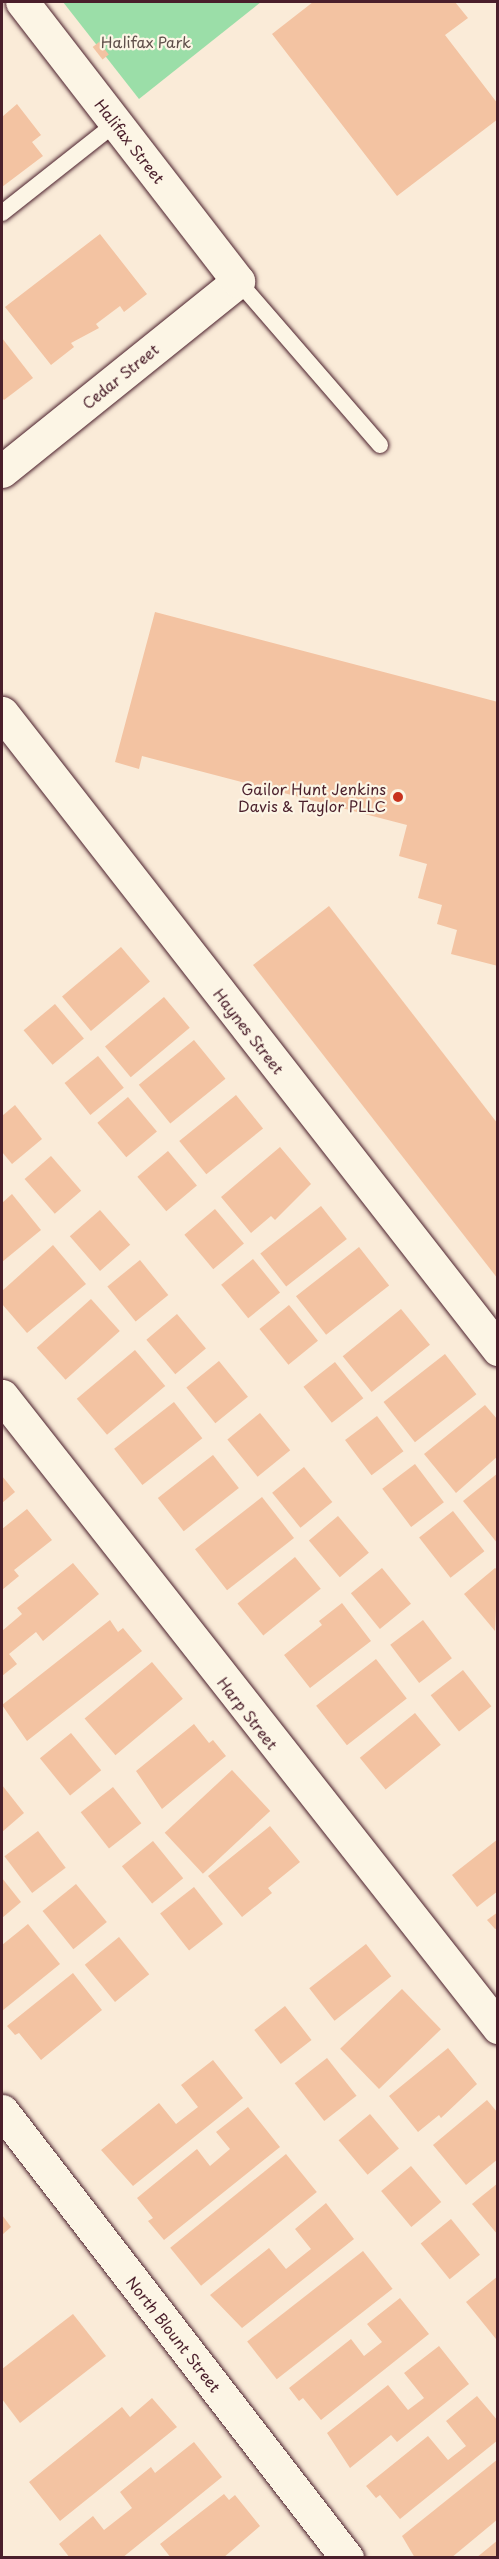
<!DOCTYPE html>
<style>
body{margin:0}
#map{position:relative;width:499px;height:2559px;overflow:hidden;background:#faebd8;font-family:"Playpen Sans",sans-serif}
div>[style]{position:absolute}
.green>*{inset:0;background:#9bdea8}
.building>*{inset:0;background:#f3c3a2;transform-origin:0 0}
.roads{filter:drop-shadow(0 0 2px #4a1f2b) drop-shadow(0 0 2px #4a1f2b)}
.lane>*{height:16px;margin:-8px;padding:0 8px;transform-origin:8px;border-radius:8px;background:#fcf5e5}
.street>*{height:33px;margin:-16.5px;padding:0 16.5px;transform-origin:16.5px;border-radius:16.5px;background:#fcf5e5}
.dots>*{width:16px;height:16px;translate:-50% -50%;box-sizing:border-box;border:3px solid #fcf5e5;border-radius:50%}
span{translate:-50% -50%;white-space:nowrap;text-align:center;line-height:1.15;-webkit-text-stroke:4.5px #fcf5e5;paint-order:stroke}
.park-label{font-size:15px;color:#5e4f4a}
.street-label{font-size:15px;color:#4a1f2b}
.poi-label{font-size:15px;color:#4a1f2b}
.right{translate:-100% -50%;text-align:right}
.frame{position:absolute;inset:0;border:3px solid #4a1f2b;pointer-events:none}
</style>
<div id="map">
<div class="green">
<div style="clip-path:polygon(63px 2px,261px 2px,139px 99px)"></div>
</div>
<div class="building">
<div style="clip-path:polygon(313px 2px,455px 2px,468px 18px,445px 35px,498px 104px,498px 119px,397px 196px,272px 34px)"></div>
<div style="left:99px;top:42px;width:16px;height:8px;rotate:52deg"></div>
<div style="clip-path:polygon(17px 104px,41px 135px,32px 142px,43px 156px,2px 187px,2px 117px)"></div>
<div style="clip-path:polygon(100px 234px,147px 294px,124px 312px,120px 306px,96px 324px,99px 328px,71px 343px,74px 347px,51px 365px,5px 307px)"></div>
<div style="clip-path:polygon(2px 338px,33px 378px,4px 400px,2px 398px)"></div>
<div style="clip-path:polygon(155px 612px,498px 702px,498px 966px,451px 954px,457px 930px,437px 924px,442px 905px,418px 898px,427px 864px,399px 856px,407px 825px,142px 756px,139px 769px,115px 762px)"></div>
<div style="clip-path:polygon(329px 906px,498px 1124px,498px 1279px,253px 965px)"></div>
<div style="left:121px;top:947px;width:45px;height:77px;rotate:50deg"></div>
<div style="left:164px;top:997px;width:40px;height:77px;rotate:50deg"></div>
<div style="left:55px;top:1004px;width:45px;height:41px;rotate:50deg"></div>
<div style="left:194px;top:1040px;width:50px;height:71px;rotate:51deg"></div>
<div style="left:98px;top:1056px;width:41px;height:43px;rotate:51deg"></div>
<div style="left:236px;top:1095px;width:43px;height:73px;rotate:51deg"></div>
<div style="left:128px;top:1097px;width:45px;height:40px;rotate:50deg"></div>
<div style="clip-path:polygon(15px 1105px,42px 1139px,12px 1164px,2px 1152px,2px 1116px)"></div>
<div style="clip-path:polygon(280px 1147px,311px 1184px,275px 1220px,271px 1216px,251px 1233px,221px 1197px)"></div>
<div style="left:168px;top:1151px;width:45px;height:40px;rotate:50deg"></div>
<div style="left:51px;top:1156px;width:46px;height:35px;rotate:49deg"></div>
<div style="clip-path:polygon(12px 1194px,41px 1230px,2px 1262px,2px 1203px)"></div>
<div style="left:321px;top:1206px;width:42px;height:77px;rotate:52deg"></div>
<div style="left:215px;top:1209px;width:45px;height:40px;rotate:50deg"></div>
<div style="left:100px;top:1210px;width:46px;height:40px;rotate:49deg"></div>
<div style="clip-path:polygon(53px 1245px,86px 1284px,27px 1333px,2px 1304px,2px 1291px)"></div>
<div style="left:359px;top:1247px;width:49px;height:80px;rotate:52deg"></div>
<div style="left:253px;top:1259px;width:43px;height:41px;rotate:51deg"></div>
<div style="left:140px;top:1260px;width:45px;height:42px;rotate:51deg"></div>
<div style="left:91px;top:1299px;width:43px;height:73px;rotate:48deg"></div>
<div style="left:289px;top:1305px;width:46px;height:38px;rotate:51deg"></div>
<div style="left:401px;top:1309px;width:46px;height:75px;rotate:51deg"></div>
<div style="left:177px;top:1314px;width:45px;height:40px;rotate:50deg"></div>
<div style="left:135px;top:1350px;width:47px;height:76px;rotate:50deg"></div>
<div style="left:445px;top:1354px;width:51px;height:78px;rotate:52deg"></div>
<div style="left:219px;top:1361px;width:46px;height:42px;rotate:51deg"></div>
<div style="left:335px;top:1362px;width:46px;height:40px;rotate:52deg"></div>
<div style="left:174px;top:1402px;width:46px;height:76px;rotate:52deg"></div>
<div style="clip-path:polygon(485px 1405px,498px 1420px,498px 1456px,456px 1493px,424px 1454px)"></div>
<div style="left:260px;top:1413px;width:48px;height:42px;rotate:51deg"></div>
<div style="left:377px;top:1416px;width:44px;height:40px;rotate:53deg"></div>
<div style="left:213px;top:1455px;width:42px;height:70px;rotate:52deg"></div>
<div style="left:415px;top:1464px;width:48px;height:41px;rotate:53deg"></div>
<div style="left:304px;top:1467px;width:45px;height:41px;rotate:51deg"></div>
<div style="clip-path:polygon(498px 1473px,498px 1544px,463px 1501px)"></div>
<div style="clip-path:polygon(2px 1476px,15px 1492px,2px 1503px)"></div>
<div style="left:262px;top:1497px;width:52px;height:85px;rotate:52deg"></div>
<div style="clip-path:polygon(27px 1509px,52px 1540px,14px 1570px,19px 1576px,2px 1590px,2px 1529px)"></div>
<div style="left:453px;top:1511px;width:51px;height:43px;rotate:52deg"></div>
<div style="left:338px;top:1516px;width:48px;height:38px;rotate:50deg"></div>
<div style="left:295px;top:1557px;width:41px;height:74px;rotate:51deg"></div>
<div style="clip-path:polygon(73px 1563px,99px 1594px,43px 1641px,36px 1632px,9px 1654px,17px 1664px,2px 1676px,2px 1631px,22px 1614px,17px 1608px)"></div>
<div style="left:382px;top:1568px;width:46px;height:40px;rotate:51deg"></div>
<div style="clip-path:polygon(495px 1568px,498px 1570px,495px 1631px,464px 1594px)"></div>
<div style="clip-path:polygon(342px 1603px,371px 1641px,310px 1688px,284px 1655px,322px 1625px,319px 1621px)"></div>
<div style="clip-path:polygon(110px 1620px,118px 1632px,123px 1628px,142px 1651px,27px 1741px,2px 1705px)"></div>
<div style="left:423px;top:1620px;width:48px;height:41px;rotate:53deg"></div>
<div style="left:376px;top:1659px;width:50px;height:76px;rotate:52deg"></div>
<div style="left:152px;top:1662px;width:48px;height:88px;rotate:50deg"></div>
<div style="left:463px;top:1670px;width:46px;height:41px;rotate:52deg"></div>
<div style="left:415px;top:1713px;width:41px;height:71px;rotate:51deg"></div>
<div style="clip-path:polygon(194px 1724px,209px 1743px,213px 1740px,226px 1756px,162px 1809px,136px 1771px)"></div>
<div style="left:71px;top:1733px;width:48px;height:40px;rotate:51deg"></div>
<div style="left:232px;top:1770px;width:56px;height:92px;rotate:47deg"></div>
<div style="clip-path:polygon(2px 1785px,24px 1813px,2px 1832px)"></div>
<div style="left:113px;top:1787px;width:46px;height:41px;rotate:52deg"></div>
<div style="clip-path:polygon(270px 1826px,300px 1862px,268px 1888px,272px 1893px,242px 1917px,208px 1876px)"></div>
<div style="left:38px;top:1831px;width:46px;height:42px;rotate:53deg"></div>
<div style="clip-path:polygon(498px 1839px,498px 1891px,477px 1907px,452px 1875px)"></div>
<div style="left:153px;top:1841px;width:48px;height:40px;rotate:51deg"></div>
<div style="clip-path:polygon(2px 1878px,21px 1902px,2px 1918px)"></div>
<div style="left:76px;top:1884px;width:49px;height:43px;rotate:51deg"></div>
<div style="left:194px;top:1887px;width:47px;height:43px;rotate:52deg"></div>
<div style="clip-path:polygon(498px 1912px,498px 1928px,495px 1929px,487px 1920px)"></div>
<div style="clip-path:polygon(28px 1924px,60px 1964px,2px 2011px,2px 1945px)"></div>
<div style="left:119px;top:1937px;width:48px;height:44px;rotate:51deg"></div>
<div style="left:366px;top:1944px;width:41px;height:72px;rotate:52deg"></div>
<div style="clip-path:polygon(73px 1973px,102px 2010px,41px 2060px,19px 2033px,15px 2035px,7px 2026px)"></div>
<div style="left:402px;top:1989px;width:56px;height:86px;rotate:46deg"></div>
<div style="left:285px;top:2006px;width:43px;height:39px;rotate:52deg"></div>
<div style="clip-path:polygon(448px 2048px,477px 2084px,441px 2118px,439px 2115px,418px 2132px,389px 2096px)"></div>
<div style="left:327px;top:2058px;width:48px;height:41px;rotate:52deg"></div>
<div style="clip-path:polygon(213px 2060px,243px 2098px,133px 2186px,101px 2150px,159px 2103px,176px 2124px,198px 2107px,181px 2085px)"></div>
<div style="clip-path:polygon(487px 2100px,498px 2113px,498px 2159px,466px 2185px,433px 2145px)"></div>
<div style="clip-path:polygon(248px 2107px,280px 2147px,164px 2240px,148px 2221px,153px 2218px,137px 2198px,197px 2149px,210px 2166px,230px 2149px,216px 2132px)"></div>
<div style="left:370px;top:2114px;width:45px;height:41px;rotate:50deg"></div>
<div style="left:286px;top:2154px;width:49px;height:149px;rotate:51deg"></div>
<div style="left:411px;top:2166px;width:47px;height:39px;rotate:50deg"></div>
<div style="clip-path:polygon(498px 2183px,498px 2235px,472px 2204px)"></div>
<div style="clip-path:polygon(326px 2203px,354px 2239px,242px 2328px,210px 2295px,269px 2248px,286px 2269px,311px 2249px,295px 2229px)"></div>
<div style="clip-path:polygon(2px 2215px,11px 2227px,2px 2235px)"></div>
<div style="left:451px;top:2219px;width:46px;height:39px;rotate:51deg"></div>
<div style="left:363px;top:2251px;width:48px;height:147px;rotate:52deg"></div>
<div style="clip-path:polygon(498px 2276px,498px 2337px,496px 2339px,466px 2302px)"></div>
<div style="clip-path:polygon(400px 2298px,429px 2334px,321px 2420px,303px 2398px,299px 2401px,289px 2388px,351px 2339px,364px 2356px,382px 2342px,367px 2324px)"></div>
<div style="clip-path:polygon(73px 2314px,106px 2356px,20px 2423px,2px 2399px,2px 2369px)"></div>
<div style="clip-path:polygon(439px 2346px,469px 2384px,397px 2442px,391px 2435px,350px 2468px,327px 2433px,388px 2385px,408px 2410px,424px 2398px,404px 2373px)"></div>
<div style="clip-path:polygon(477px 2396px,498px 2421px,498px 2440px,400px 2519px,380px 2495px,376px 2498px,366px 2486px,428px 2436px,448px 2460px,466px 2446px,446px 2421px)"></div>
<div style="clip-path:polygon(152px 2398px,177px 2427px,60px 2521px,29px 2482px,122px 2407px,130px 2417px)"></div>
<div style="clip-path:polygon(194px 2442px,222px 2477px,122px 2558px,70px 2558px,59px 2544px,93px 2516px,104px 2530px,132px 2508px,120px 2492px,151px 2467px,155px 2473px)"></div>
<div style="clip-path:polygon(498px 2459px,498px 2519px,451px 2558px,415px 2558px,402px 2536px)"></div>
<div style="clip-path:polygon(224px 2494px,229px 2500px,235px 2495px,260px 2526px,223px 2558px,171px 2558px,160px 2544px)"></div>
<div style="clip-path:polygon(498px 2540px,498px 2558px,476px 2558px)"></div>
</div>
<div class="roads">
<div class="lane">
<div style="left:2px;top:213px;width:145px;rotate:-38.3deg"></div>
<div style="left:238px;top:281px;width:217px;rotate:49.1deg"></div>
</div>
<div class="street">
<div style="left:2px;top:471px;width:303px;rotate:-38.8deg"></div>
<div style="left:238px;top:281px;width:353px;rotate:-127.7deg"></div>
<div style="left:2px;top:713px;width:807px;rotate:52.05deg"></div>
<div style="left:2px;top:1396px;width:803px;rotate:51.83deg"></div>
<div style="left:2px;top:2111px;width:565px;rotate:52.34deg"></div>
</div>
</div>
<div class="dots">
<div style="left:398px;top:797px;background:#c8321e"></div>
</div>
<div class="park-label">
<span style="left:146px;top:42px">Halifax Park</span>
</div>
<div class="street-label">
<span style="left:130px;top:141px;rotate:52deg">Halifax Street</span>
<span style="left:120px;top:376px;rotate:-39deg">Cedar Street</span>
<span style="left:249px;top:1031px;rotate:52deg">Haynes Street</span>
<span style="left:248px;top:1713px;rotate:52deg">Harp Street</span>
<span style="left:174px;top:2334px;rotate:52deg">North Blount Street</span>
</div>
<div class="poi-label">
<span class="right" style="left:386px;top:797px">Gailor Hunt Jenkins<br>Davis &amp; Taylor PLLC</span>
</div>
<div class="frame"></div>
</div>
